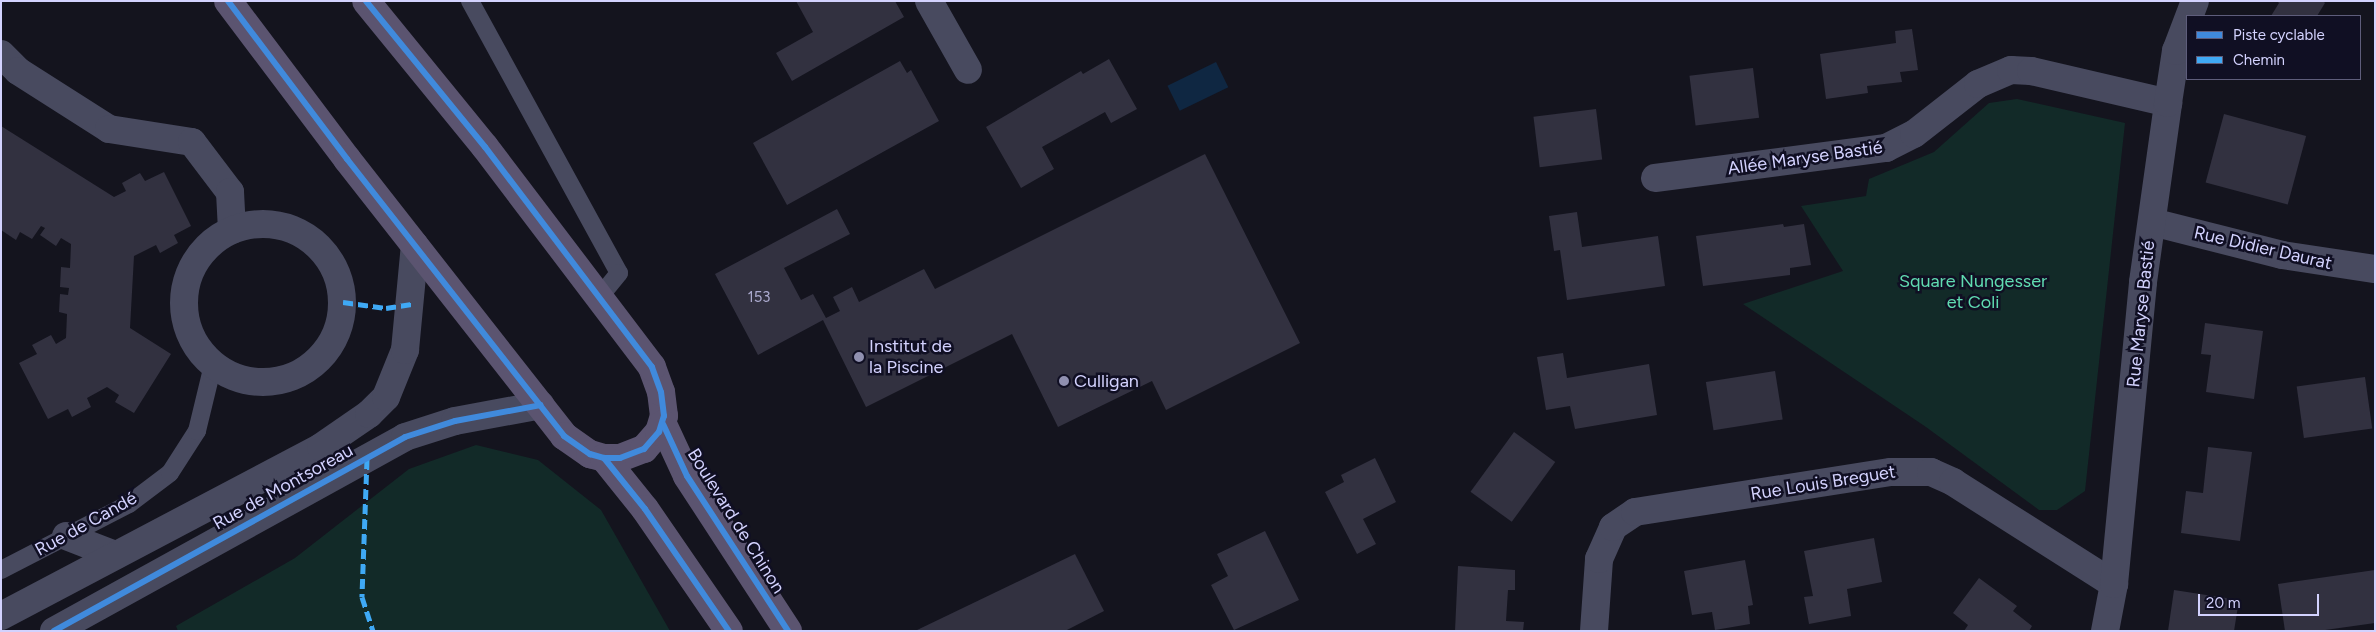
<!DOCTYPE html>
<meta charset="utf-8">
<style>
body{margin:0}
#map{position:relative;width:2376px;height:632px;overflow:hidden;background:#14141e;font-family:Figtree,sans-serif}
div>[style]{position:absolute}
.green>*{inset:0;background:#122a28}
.water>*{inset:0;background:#0f2742;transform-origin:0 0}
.building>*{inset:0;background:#323140;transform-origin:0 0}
.service>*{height:18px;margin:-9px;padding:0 9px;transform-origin:9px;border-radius:9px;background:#484a5f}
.minor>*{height:28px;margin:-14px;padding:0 14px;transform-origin:14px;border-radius:14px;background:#484a5f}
.minor>.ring{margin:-14px;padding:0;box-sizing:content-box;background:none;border:28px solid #484a5f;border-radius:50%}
.tertiary>*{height:28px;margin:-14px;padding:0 14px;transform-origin:14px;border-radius:14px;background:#484a5f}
.primary>*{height:28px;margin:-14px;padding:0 14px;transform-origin:14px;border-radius:14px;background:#5b5470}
.quiet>*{height:5px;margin-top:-2.5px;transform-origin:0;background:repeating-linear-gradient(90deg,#3fa9f5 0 10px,transparent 0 15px)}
.cycleway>*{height:6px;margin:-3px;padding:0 3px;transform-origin:3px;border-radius:3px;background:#408adc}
.dots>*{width:14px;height:14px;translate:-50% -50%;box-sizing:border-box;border:2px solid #100f23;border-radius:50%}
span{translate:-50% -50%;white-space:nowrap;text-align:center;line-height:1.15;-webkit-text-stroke:5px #100f23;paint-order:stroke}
.number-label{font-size:15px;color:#abaace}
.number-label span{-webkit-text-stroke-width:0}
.street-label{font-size:18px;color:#d3d2fe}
.park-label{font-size:18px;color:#60dbb1}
.poi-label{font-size:18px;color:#d3d2fe}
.left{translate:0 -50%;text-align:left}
.frame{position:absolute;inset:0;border:2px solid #d3d2fe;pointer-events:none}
.legend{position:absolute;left:2186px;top:15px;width:175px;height:65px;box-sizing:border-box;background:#100f23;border:1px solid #5e5d7b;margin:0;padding:6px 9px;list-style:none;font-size:15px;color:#d3d2fe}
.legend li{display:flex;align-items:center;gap:10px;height:25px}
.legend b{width:25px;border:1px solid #5e5d7b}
.scale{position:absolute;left:2198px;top:594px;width:121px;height:22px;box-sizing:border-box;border:2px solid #d3d2fe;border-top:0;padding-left:6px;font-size:15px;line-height:18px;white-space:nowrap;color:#d3d2fe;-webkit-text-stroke:4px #100f23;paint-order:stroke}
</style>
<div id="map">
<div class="green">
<div style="clip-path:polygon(2017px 99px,2125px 123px,2085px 491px,2057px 510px,2039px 510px,1926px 427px,1743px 304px,1843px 271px,1801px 206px,1866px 196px,1869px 179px,1934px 152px,1989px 103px)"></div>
<div style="clip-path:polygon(476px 445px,538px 460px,601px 510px,670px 631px,178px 631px,176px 626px,295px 558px,409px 469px)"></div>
</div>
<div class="water">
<div style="left:1216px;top:62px;width:28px;height:54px;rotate:64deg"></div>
</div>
<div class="building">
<div style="clip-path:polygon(796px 1px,895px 1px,904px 17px,792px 81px,776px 53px,813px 32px)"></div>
<div style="clip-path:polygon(2277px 1px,2323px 1px,2325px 3px,2317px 16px,2271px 16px,2279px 3px)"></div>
<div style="clip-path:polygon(1912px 29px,1918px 70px,1900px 72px,1902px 82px,1867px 86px,1868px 93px,1826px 99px,1820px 54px,1896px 43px,1895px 31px)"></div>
<div style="clip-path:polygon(1109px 59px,1137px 109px,1111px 123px,1105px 112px,1042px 147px,1054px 169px,1021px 188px,986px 127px,1081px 71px,1083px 74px)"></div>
<div style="clip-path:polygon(900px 61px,907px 73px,911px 70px,939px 121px,787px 205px,753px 143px)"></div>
<div style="left:1753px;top:68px;width:50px;height:64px;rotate:83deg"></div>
<div style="left:1596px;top:109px;width:51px;height:63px;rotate:83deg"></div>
<div style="left:2224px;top:114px;width:85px;height:71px;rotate:15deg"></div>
<div style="clip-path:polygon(1px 126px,114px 197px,126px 191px,122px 183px,140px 173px,145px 181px,164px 172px,191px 226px,174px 235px,178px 243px,160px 253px,156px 245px,134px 256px,130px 328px,171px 354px,134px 413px,115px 402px,119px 395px,107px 387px,87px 398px,91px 407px,72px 417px,68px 409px,48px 419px,19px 363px,37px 354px,32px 345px,51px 335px,56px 344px,66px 338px,67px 314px,59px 312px,60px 294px,68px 295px,69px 288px,60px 287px,61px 267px,70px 268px,71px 244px,61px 238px,56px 246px,40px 235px,45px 228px,41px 226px,32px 239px,20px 232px,16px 240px,1px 230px)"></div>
<div style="clip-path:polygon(1205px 154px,1300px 343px,1166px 410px,1152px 381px,1058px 427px,1012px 334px,866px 407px,823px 320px,758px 355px,715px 274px,837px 209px,850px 234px,784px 268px,801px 300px,813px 294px,826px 318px,840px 311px,833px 297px,852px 287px,859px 302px,924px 269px,935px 289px)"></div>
<div style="clip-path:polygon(1577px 212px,1582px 247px,1658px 236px,1665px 286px,1567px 300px,1560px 250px,1554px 251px,1549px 216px)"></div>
<div style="clip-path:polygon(1783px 224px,1784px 227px,1804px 224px,1811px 265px,1790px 268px,1790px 275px,1703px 286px,1696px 236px)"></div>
<div style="clip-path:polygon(2205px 323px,2263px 331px,2254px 399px,2206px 392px,2211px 355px,2201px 354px)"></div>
<div style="clip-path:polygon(1563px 353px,1567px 378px,1649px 364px,1657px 415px,1575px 429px,1570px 406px,1546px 410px,1537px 357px)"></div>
<div style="left:1775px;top:371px;width:49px;height:70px;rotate:81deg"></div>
<div style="left:2365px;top:377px;width:52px;height:69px;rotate:82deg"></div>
<div style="left:1514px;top:432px;width:51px;height:74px;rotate:36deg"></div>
<div style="clip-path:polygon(2208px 447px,2252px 452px,2240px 541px,2181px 533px,2186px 491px,2203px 493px)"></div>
<div style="clip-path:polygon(1375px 458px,1396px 502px,1363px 519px,1376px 544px,1357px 554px,1325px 492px,1344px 482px,1341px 475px)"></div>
<div style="clip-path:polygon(1265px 531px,1299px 600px,1234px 630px,1211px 585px,1228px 576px,1217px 554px)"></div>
<div style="clip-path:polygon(1874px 538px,1882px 582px,1847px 589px,1851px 616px,1809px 624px,1804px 597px,1813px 596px,1804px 551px)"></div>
<div style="clip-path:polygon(1075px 554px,1104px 611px,1065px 631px,915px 631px)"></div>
<div style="clip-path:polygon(1745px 560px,1753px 605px,1748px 606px,1750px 624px,1715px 630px,1712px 612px,1692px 615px,1684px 571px)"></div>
<div style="clip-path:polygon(1458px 566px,1515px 570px,1515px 590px,1508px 590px,1506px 621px,1524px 622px,1523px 631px,1455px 631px)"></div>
<div style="clip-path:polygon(2375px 570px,2375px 623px,2318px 631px,2285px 631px,2278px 584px)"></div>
<div style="clip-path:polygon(1979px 578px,2017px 606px,2013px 611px,2032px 626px,2029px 631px,1964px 631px,1968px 625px,1953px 613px)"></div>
<div style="clip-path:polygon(2174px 590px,2239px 600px,2234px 631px,2168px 631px)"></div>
</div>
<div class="service">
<div style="left:470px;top:1px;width:310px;rotate:61.3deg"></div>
<div style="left:619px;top:273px;width:32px;rotate:129deg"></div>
<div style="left:1px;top:570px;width:144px;rotate:-27.3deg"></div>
<div style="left:129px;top:504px;width:51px;rotate:-37.1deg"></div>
<div style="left:170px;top:473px;width:50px;rotate:-57.3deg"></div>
<div style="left:197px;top:431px;width:68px;rotate:-76.4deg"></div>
</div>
<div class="minor">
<div style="left:929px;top:1px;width:79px;rotate:60.5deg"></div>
<div style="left:1px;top:54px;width:24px;rotate:45deg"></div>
<div style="left:18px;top:71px;width:108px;rotate:32.5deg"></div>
<div style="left:109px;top:129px;width:84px;rotate:8.9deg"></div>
<div style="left:192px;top:142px;width:63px;rotate:52.8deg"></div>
<div style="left:230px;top:192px;width:38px;rotate:87deg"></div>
<div style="left:1655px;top:178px;width:233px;rotate:-7.4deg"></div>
<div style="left:1886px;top:148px;width:31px;rotate:-27deg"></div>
<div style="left:1914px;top:134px;width:81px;rotate:-38deg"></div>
<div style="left:1978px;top:84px;width:36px;rotate:-23deg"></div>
<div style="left:2011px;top:70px;width:20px;rotate:3deg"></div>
<div style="left:2031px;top:71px;width:141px;rotate:13.1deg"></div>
<div style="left:2152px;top:222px;width:134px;rotate:14.2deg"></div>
<div style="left:2282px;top:255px;width:94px;rotate:8.6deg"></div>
<div class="ring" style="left:184px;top:224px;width:130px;height:130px"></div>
<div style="left:66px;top:536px;width:53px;rotate:21.2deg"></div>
<div style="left:1594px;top:631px;width:72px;rotate:-86deg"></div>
<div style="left:1599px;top:559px;width:35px;rotate:-66deg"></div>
<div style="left:1613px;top:527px;width:27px;rotate:-34deg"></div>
<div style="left:1635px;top:512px;width:259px;rotate:-8.9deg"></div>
<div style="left:1891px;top:472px;width:40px"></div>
<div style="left:1931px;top:472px;width:24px;rotate:24deg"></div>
<div style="left:1953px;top:482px;width:191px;rotate:32.4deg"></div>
<div style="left:2105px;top:631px;width:48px;rotate:-79.2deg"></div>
<div style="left:2114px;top:584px;width:303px;rotate:-84.5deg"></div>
<div style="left:2143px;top:282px;width:181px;rotate:-82deg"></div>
<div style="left:2168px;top:103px;width:53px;rotate:-81.3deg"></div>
<div style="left:2176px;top:51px;width:53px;rotate:-69.2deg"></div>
</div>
<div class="tertiary">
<div style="left:1px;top:616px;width:362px;rotate:-27.8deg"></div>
<div style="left:321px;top:447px;width:58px;rotate:-34.5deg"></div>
<div style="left:369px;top:414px;width:24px;rotate:-45deg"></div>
<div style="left:386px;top:397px;width:51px;rotate:-68deg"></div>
<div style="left:405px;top:350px;width:105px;rotate:-84.6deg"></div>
<div style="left:54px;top:631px;width:401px;rotate:-28.9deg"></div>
<div style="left:405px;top:437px;width:52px;rotate:-17.7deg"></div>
<div style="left:455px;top:421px;width:87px;rotate:-10.5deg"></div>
</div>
<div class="primary">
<div style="left:228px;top:1px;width:198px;rotate:53deg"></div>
<div style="left:347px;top:159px;width:352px;rotate:51.9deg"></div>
<div style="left:564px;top:436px;width:32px;rotate:35deg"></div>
<div style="left:590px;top:454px;width:15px;rotate:16deg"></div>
<div style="left:604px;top:458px;width:16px"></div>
<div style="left:620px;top:458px;width:26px;rotate:-21deg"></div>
<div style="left:644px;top:449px;width:23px;rotate:-49deg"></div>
<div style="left:659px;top:432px;width:17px;rotate:-73deg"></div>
<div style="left:664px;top:416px;width:24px;rotate:-97deg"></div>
<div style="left:661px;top:392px;width:27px;rotate:-110deg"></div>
<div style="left:652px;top:367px;width:276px;rotate:-127.2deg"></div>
<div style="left:485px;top:147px;width:188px;rotate:-129.2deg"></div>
<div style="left:663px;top:424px;width:57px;rotate:65.2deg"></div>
<div style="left:687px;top:476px;width:185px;rotate:56.9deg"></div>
<div style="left:604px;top:458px;width:65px;rotate:51.2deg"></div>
<div style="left:645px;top:509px;width:148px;rotate:55.5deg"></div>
</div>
<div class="quiet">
<div style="left:343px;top:302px;width:43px;rotate:7.9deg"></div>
<div style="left:386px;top:308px;width:26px;rotate:-9deg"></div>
<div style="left:367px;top:459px;width:138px;rotate:92.1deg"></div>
<div style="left:362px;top:597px;width:36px;rotate:72deg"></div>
</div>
<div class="cycleway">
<div style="left:228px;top:1px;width:198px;rotate:53deg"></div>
<div style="left:347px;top:159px;width:352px;rotate:51.9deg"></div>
<div style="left:564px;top:436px;width:32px;rotate:35deg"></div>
<div style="left:590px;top:454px;width:15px;rotate:16deg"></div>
<div style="left:604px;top:458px;width:16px"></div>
<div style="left:620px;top:458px;width:26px;rotate:-21deg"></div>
<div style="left:644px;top:449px;width:23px;rotate:-49deg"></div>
<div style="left:659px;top:432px;width:17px;rotate:-73deg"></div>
<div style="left:664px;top:416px;width:24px;rotate:-97deg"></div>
<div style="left:661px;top:392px;width:27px;rotate:-110deg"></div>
<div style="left:652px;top:367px;width:276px;rotate:-127.2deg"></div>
<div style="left:485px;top:147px;width:188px;rotate:-129.2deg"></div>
<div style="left:663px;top:424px;width:57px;rotate:65.2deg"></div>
<div style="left:687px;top:476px;width:185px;rotate:56.9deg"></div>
<div style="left:604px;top:458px;width:65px;rotate:51.2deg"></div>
<div style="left:645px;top:509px;width:148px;rotate:55.5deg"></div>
<div style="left:54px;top:631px;width:401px;rotate:-28.9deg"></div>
<div style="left:405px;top:437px;width:52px;rotate:-17.7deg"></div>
<div style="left:455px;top:421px;width:87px;rotate:-10.5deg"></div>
</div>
<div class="dots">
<div style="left:859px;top:357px;background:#9090b0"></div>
<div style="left:1064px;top:381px;background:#9090b0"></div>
</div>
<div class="number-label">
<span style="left:759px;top:298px">153</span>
</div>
<div class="street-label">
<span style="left:1805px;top:158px;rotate:-8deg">Allée Maryse Bastié</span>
<span style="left:2263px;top:248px;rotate:13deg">Rue Didier Daurat</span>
<span style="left:2141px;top:314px;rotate:-84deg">Rue Maryse Bastié</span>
<span style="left:1823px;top:483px;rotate:-9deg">Rue Louis Breguet</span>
<span style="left:283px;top:487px;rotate:-29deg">Rue de Montsoreau</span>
<span style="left:736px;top:521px;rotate:58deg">Boulevard de Chinon</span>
<span style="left:86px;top:524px;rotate:-29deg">Rue de Candé</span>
</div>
<div class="park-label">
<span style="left:1973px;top:292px">Square Nungesser<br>et Coli</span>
</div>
<div class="poi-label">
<span class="left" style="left:869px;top:357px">Institut de<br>la Piscine</span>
<span class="left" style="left:1074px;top:381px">Culligan</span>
</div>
<div class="frame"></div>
<ul class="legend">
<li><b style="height:6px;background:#408adc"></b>Piste cyclable</li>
<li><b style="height:6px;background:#3fa9f5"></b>Chemin</li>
</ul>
<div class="scale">20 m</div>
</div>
